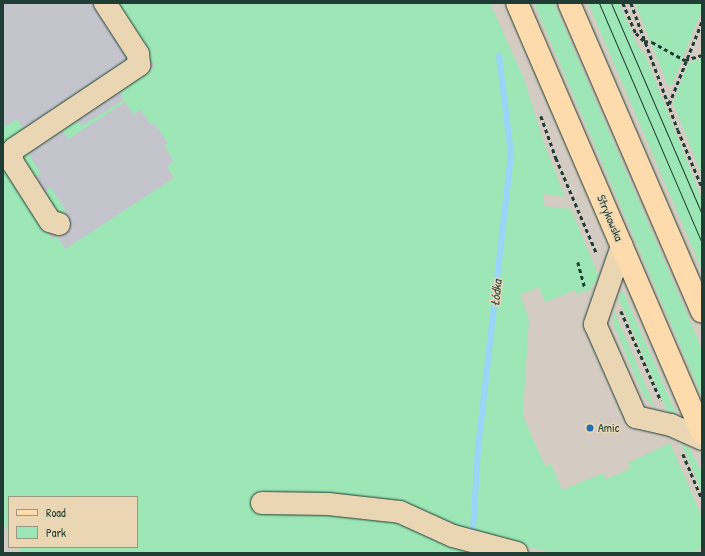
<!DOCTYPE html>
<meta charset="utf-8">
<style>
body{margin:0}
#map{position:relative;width:705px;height:556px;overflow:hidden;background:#d4ccc2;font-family:"Patrick Hand",sans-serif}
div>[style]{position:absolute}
.built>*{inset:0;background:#c4c5cc}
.green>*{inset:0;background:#9de6b5}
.stream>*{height:6px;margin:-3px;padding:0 3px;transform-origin:3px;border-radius:3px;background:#98d5f9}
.path>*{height:2.5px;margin-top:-1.25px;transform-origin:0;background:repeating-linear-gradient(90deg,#1f3d34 0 4px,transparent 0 7px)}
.roads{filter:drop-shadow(0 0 1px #1f3d34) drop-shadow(0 0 1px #1f3d34)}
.minor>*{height:22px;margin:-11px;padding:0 11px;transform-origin:11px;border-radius:11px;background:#ebd6b4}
.major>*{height:22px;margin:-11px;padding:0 11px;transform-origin:11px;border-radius:11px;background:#fddbac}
.tram>*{height:1px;margin:-0.5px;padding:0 0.5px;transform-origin:0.5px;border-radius:0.5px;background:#1f3d34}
.dots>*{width:11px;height:11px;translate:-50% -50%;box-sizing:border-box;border:2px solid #ebd6b4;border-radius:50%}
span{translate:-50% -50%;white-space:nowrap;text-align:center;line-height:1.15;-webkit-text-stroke:3px #ebd6b4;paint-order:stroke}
.street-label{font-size:12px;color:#1f3d34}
.poi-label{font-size:12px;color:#1f3d34}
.left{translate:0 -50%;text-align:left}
.water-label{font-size:13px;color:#2b4c48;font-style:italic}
.frame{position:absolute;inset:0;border:4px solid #1f3d34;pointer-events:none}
.legend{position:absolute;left:8px;top:496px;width:130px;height:52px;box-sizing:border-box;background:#ebd6b4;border:1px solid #999981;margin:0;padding:5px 7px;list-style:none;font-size:12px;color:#1f3d34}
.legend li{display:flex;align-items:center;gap:8px;height:20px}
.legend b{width:20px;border:1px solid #999981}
</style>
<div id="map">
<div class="built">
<div style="clip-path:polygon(3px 3px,127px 3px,231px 167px,68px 272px,3px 170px)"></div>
</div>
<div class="green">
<div style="clip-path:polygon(114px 3px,490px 3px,524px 79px,543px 140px,565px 197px,544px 194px,543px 206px,571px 209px,599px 277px,587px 293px,586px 290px,576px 294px,575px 290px,545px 302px,539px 287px,520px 295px,529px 319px,523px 413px,526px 423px,545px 466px,551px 464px,562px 490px,603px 473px,606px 479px,630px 469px,628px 463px,670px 443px,702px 517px,702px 547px,693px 553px,556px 553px,467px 533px,465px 553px,22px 553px,18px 547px,137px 547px,137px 497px,9px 497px,9px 533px,3px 523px,3px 163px,52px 239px,57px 236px,65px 249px,174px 178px,167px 166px,174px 161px,164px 146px,168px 144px,154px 122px,151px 125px,141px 110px,133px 114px,125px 102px,68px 139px,61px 128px,73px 120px,83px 125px,124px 100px,121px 93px,124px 87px,155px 67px)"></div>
<div style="clip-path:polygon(534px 3px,554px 3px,702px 349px,702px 397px)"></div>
<div style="clip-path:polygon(588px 3px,619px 3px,638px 46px,645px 55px,702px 199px,702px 270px)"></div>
<div style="clip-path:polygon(635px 3px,702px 3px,702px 10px,672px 85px,668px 86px)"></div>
<div style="clip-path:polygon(702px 58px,702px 175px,673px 103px,688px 63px)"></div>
<div style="clip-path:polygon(17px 119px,25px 131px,3px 146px,3px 122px,6px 126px)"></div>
<div style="clip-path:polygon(26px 150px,41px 174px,38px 175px,32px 175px,21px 155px)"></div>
<div style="clip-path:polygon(50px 186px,66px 211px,62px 214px,56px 213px,44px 195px)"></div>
<div style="clip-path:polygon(623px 291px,676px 413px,675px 414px,667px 411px,618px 297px)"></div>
<div style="clip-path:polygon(613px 308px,655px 408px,644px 397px,614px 326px)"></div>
<div style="clip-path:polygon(681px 443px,690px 449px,702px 473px,702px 492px)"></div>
</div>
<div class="stream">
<div style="left:473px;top:530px;width:81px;rotate:-86.5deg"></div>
<div style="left:478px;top:449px;width:297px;rotate:-83.6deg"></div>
<div style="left:511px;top:154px;width:99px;rotate:-97deg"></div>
</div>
<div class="path">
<div style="left:623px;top:3px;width:33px;rotate:67deg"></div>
<div style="left:636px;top:33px;width:11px;rotate:45deg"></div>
<div style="left:644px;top:41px;width:8px;rotate:7deg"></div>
<div style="left:652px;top:42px;width:38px;rotate:29deg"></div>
<div style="left:685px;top:60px;width:18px;rotate:-16deg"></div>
<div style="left:631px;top:3px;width:135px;rotate:69.7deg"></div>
<div style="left:678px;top:130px;width:62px;rotate:67.2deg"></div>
<div style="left:669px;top:104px;width:89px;rotate:-68.3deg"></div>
<div style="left:541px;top:116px;width:45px;rotate:70.3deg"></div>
<div style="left:556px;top:158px;width:104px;rotate:66.9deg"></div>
<div style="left:578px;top:262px;width:27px;rotate:75deg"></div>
<div style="left:621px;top:311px;width:98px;rotate:66deg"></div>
<div style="left:683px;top:454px;width:49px;rotate:67.1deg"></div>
</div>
<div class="roads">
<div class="minor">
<div style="left:59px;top:224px;width:9px;rotate:-162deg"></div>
<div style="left:50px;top:221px;width:69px;rotate:-122.5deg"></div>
<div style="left:13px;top:163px;width:9px;rotate:-103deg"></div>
<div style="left:11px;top:154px;width:6px;rotate:-59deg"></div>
<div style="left:14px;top:149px;width:151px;rotate:-33.9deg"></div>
<div style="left:139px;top:65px;width:11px;rotate:-95deg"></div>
<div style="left:138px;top:54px;width:61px;rotate:-122.9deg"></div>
<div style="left:622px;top:246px;width:83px;rotate:109.1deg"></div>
<div style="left:595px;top:324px;width:102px;rotate:66.2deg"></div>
<div style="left:636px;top:417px;width:36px;rotate:13deg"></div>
<div style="left:671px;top:425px;width:34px;rotate:24deg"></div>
<div style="left:262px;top:503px;width:66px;rotate:0.9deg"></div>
<div style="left:328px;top:504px;width:72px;rotate:6.3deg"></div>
<div style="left:400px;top:512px;width:58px;rotate:24.4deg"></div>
<div style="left:453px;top:536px;width:66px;rotate:14.9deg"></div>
</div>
<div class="major">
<div style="left:517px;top:3px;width:468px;rotate:66.7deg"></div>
<div style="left:569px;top:3px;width:336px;rotate:66.7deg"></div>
</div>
</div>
<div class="tram">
<div style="left:599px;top:3px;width:261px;rotate:66.8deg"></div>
<div style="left:611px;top:3px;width:230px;rotate:66.7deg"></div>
</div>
<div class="dots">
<div style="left:590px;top:428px;background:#1f6fb2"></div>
</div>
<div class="street-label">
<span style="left:610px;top:218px;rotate:67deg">Strykowska</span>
</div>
<div class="poi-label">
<span class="left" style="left:598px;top:428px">Amic</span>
</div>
<div class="water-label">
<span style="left:496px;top:293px;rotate:-84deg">Łódka</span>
</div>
<div class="frame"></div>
<ul class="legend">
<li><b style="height:5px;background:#fddbac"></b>Road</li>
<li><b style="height:11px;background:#9de6b5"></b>Park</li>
</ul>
</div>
